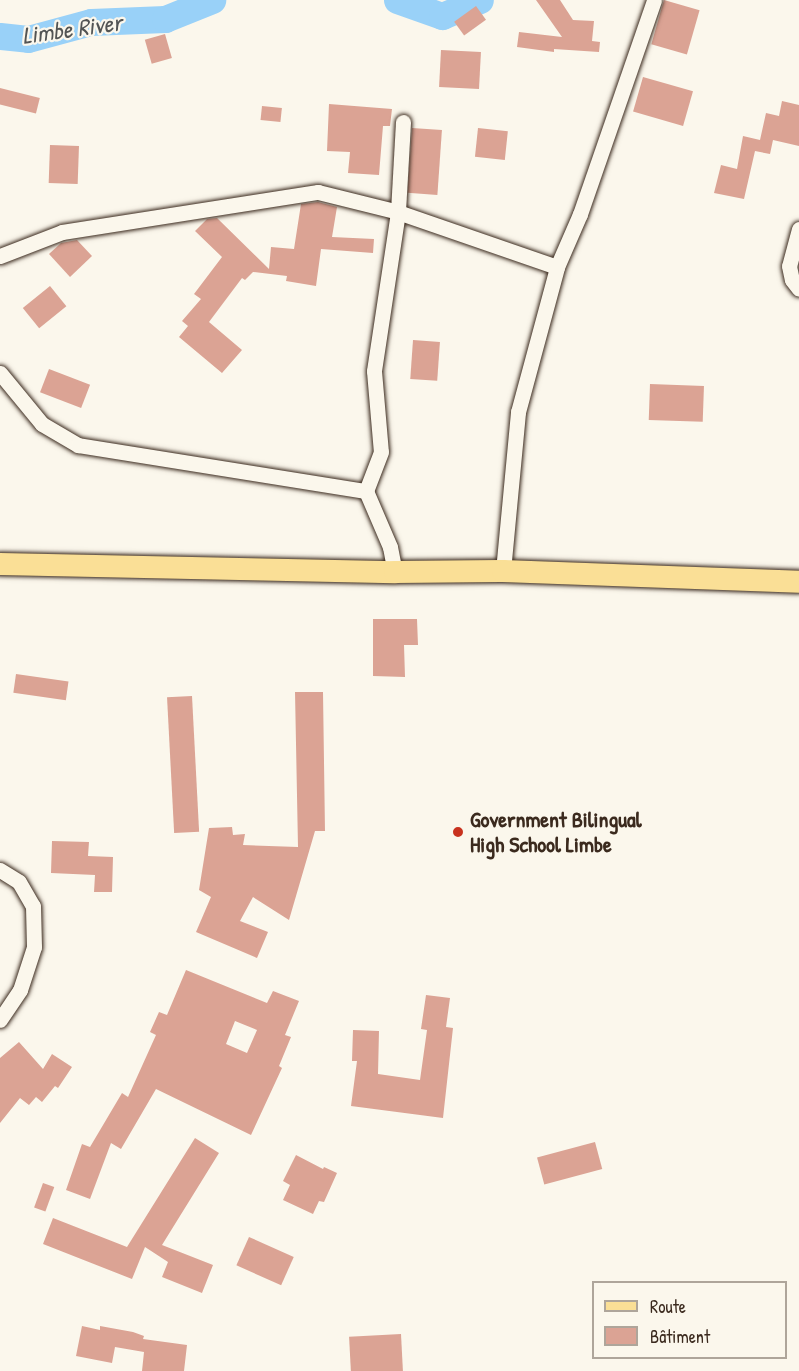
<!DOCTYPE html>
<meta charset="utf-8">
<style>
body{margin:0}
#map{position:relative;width:799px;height:1371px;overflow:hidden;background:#fbf7ec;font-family:"Patrick Hand",sans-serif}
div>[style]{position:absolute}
.river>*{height:27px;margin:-13.5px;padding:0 13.5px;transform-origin:13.5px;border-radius:13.5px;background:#99d1f8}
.building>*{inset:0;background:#dba394;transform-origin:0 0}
.roads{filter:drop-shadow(0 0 2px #3b2a1e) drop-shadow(0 0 2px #3b2a1e)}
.minor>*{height:15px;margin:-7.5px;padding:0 7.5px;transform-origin:7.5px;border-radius:7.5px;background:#fbf7ec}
.primary>*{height:22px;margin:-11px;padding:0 11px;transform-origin:11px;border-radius:11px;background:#fadf96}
.dots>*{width:16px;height:16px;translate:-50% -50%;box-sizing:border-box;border:3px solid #fbf7ec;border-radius:50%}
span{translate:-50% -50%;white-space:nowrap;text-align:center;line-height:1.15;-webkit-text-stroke:4.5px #fbf7ec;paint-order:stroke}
.poi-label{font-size:22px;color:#3b2a1e;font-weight:700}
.left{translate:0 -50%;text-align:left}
.water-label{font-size:24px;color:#525454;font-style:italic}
.legend{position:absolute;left:592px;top:1281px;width:195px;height:78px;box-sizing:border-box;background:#fbf7ec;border:2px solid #aea59a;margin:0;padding:8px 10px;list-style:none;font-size:18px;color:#3b2a1e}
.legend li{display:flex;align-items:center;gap:12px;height:30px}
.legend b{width:30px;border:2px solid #aea59a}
</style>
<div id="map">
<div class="river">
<div style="left:397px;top:0;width:48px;rotate:19.6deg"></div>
<div style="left:442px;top:16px;width:41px;rotate:-22.8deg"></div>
<div style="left:0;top:36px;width:28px;rotate:6deg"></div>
<div style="left:28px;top:39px;width:65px;rotate:-15.1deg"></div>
<div style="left:91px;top:22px;width:74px;rotate:-2.3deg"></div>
<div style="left:165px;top:19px;width:51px;rotate:-22deg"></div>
</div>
<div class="building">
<div style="clip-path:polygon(536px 0,560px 0,573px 20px,594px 21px,592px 41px,600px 42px,599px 52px,554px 49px,554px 52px,517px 47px,519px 32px,562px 37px)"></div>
<div style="left:664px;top:0;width:37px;height:46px;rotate:16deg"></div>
<div style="left:476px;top:6px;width:17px;height:27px;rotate:54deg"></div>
<div style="left:165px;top:34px;width:25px;height:21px;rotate:74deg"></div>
<div style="left:441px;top:50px;width:40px;height:37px;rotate:3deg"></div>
<div style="left:643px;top:77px;width:52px;height:36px;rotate:16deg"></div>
<div style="left:0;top:88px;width:41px;height:16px;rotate:14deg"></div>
<div style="clip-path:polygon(782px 101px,799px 105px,799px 146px,773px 140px,770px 154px,755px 151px,744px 199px,714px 193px,721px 165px,737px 169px,743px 136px,760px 140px,766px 113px,779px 116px)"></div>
<div style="clip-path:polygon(329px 104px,392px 109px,390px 126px,383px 126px,379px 175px,348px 173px,350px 152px,327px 151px)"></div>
<div style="left:262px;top:106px;width:20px;height:14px;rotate:6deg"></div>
<div style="left:412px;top:128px;width:30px;height:65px;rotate:4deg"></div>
<div style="left:478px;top:128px;width:30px;height:29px;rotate:6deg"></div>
<div style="left:50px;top:145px;width:29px;height:38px;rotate:2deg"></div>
<div style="clip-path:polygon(318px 202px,337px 207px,332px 237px,374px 239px,373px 253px,321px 249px,316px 286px,286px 281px,287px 276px,253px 272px,245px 280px,242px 278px,209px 322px,242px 350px,222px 373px,179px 337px,188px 326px,182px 321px,201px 299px,194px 294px,222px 257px,195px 231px,207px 219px,217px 218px,269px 269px,271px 247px,294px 249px,301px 204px)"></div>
<div style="clip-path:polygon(77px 240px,92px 256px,70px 277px,49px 254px,61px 243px)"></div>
<div style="left:50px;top:286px;width:26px;height:35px;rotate:51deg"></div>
<div style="left:413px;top:340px;width:27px;height:39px;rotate:4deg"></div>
<div style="left:49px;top:369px;width:44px;height:25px;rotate:21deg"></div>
<div style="left:650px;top:384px;width:54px;height:36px;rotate:2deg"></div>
<div style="clip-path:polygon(373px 619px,417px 619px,418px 645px,404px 645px,405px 677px,373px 676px)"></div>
<div style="left:16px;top:674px;width:53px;height:19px;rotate:8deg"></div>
<div style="clip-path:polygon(295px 692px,323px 692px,325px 831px,315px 831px,289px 920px,253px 897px,240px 921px,268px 932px,257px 958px,196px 932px,211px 897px,199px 890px,209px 828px,232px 827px,233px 835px,245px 834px,243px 845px,298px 847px)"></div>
<div style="left:192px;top:696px;width:136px;height:25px;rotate:87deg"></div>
<div style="clip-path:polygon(52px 841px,89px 842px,88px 856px,113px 857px,112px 892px,94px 892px,95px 875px,51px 873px)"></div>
<div style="clip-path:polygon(evenodd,186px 970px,267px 1003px,273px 991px,299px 1001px,285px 1035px,291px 1037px,279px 1066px,282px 1068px,251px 1135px,156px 1089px,121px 1149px,111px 1143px,90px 1199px,66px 1190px,82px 1144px,90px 1147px,122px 1093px,128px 1097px,156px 1035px,150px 1032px,159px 1012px,167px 1015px,186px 970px,235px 1021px,257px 1030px,247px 1053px,226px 1044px,235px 1021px)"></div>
<div style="clip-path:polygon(426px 995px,450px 998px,446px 1027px,453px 1028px,443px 1118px,351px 1106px,357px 1061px,352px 1061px,353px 1030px,379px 1031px,378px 1074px,420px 1080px,427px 1030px,421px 1029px)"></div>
<div style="clip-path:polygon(19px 1042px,43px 1069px,52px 1054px,72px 1067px,58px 1088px,55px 1086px,42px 1102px,36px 1097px,29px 1105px,20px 1098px,0 1123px,0 1058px)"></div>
<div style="clip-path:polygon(195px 1138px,219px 1153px,162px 1245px,213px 1265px,202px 1293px,162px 1277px,168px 1262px,145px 1247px,132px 1279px,43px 1244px,53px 1218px,127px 1247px)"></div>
<div style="left:595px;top:1142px;width:28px;height:60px;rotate:75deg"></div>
<div style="clip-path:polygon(296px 1155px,323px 1169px,324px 1167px,337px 1173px,324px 1202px,319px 1201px,313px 1214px,283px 1200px,290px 1185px,283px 1181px)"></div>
<div style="left:43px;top:1183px;width:12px;height:26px;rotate:20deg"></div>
<div style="left:249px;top:1237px;width:49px;height:31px;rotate:24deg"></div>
<div style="clip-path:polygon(82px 1326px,100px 1330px,100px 1326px,133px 1332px,144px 1336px,143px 1339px,187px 1345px,184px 1371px,142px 1371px,144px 1352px,115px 1347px,112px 1363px,76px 1356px)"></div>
<div style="left:401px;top:1334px;width:37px;height:52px;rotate:87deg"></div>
</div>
<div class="roads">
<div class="minor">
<div style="left:403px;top:122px;width:90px;rotate:93.2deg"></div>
<div style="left:398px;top:212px;width:168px;rotate:19.1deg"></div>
<div style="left:799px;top:229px;width:38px;rotate:105deg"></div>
<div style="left:789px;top:266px;width:14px;rotate:78deg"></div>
<div style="left:792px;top:280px;width:11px;rotate:52deg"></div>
<div style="left:0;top:256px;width:66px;rotate:-21.2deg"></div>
<div style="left:62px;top:232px;width:259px;rotate:-8.9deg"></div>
<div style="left:318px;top:192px;width:82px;rotate:14deg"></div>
<div style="left:398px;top:212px;width:161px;rotate:98.6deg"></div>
<div style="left:374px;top:371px;width:81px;rotate:85.1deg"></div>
<div style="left:381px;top:452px;width:42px;rotate:111deg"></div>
<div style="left:0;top:373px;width:66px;rotate:50.5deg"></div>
<div style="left:42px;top:424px;width:42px;rotate:30.3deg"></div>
<div style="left:78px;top:445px;width:292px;rotate:9.1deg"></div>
<div style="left:366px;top:491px;width:61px;rotate:66.8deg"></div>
<div style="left:390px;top:547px;width:25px;rotate:79deg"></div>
<div style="left:503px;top:571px;width:160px;rotate:-84.6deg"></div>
<div style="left:518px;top:412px;width:150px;rotate:-74.9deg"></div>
<div style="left:557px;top:267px;width:58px;rotate:-66.5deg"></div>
<div style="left:580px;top:214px;width:226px;rotate:-70.9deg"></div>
<div style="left:0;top:870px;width:22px;rotate:32deg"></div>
<div style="left:19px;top:882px;width:28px;rotate:60deg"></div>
<div style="left:33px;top:906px;width:41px;rotate:88.6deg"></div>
<div style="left:34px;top:947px;width:45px;rotate:108deg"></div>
<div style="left:20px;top:990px;width:36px;rotate:124deg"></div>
</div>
<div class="primary">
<div style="left:0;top:564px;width:395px;rotate:1.2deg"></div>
<div style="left:395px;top:572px;width:108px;rotate:-0.5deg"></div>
<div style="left:503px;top:571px;width:296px;rotate:2.1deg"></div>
</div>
</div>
<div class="dots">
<div style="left:458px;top:832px;background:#c8321e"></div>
</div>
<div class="poi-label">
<span class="left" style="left:470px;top:832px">Government Bilingual<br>High School Limbe</span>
</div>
<div class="water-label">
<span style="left:72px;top:29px;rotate:-8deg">Limbe River</span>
</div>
<ul class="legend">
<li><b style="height:8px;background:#fadf96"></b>Route</li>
<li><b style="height:16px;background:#dba394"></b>Bâtiment</li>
</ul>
</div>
